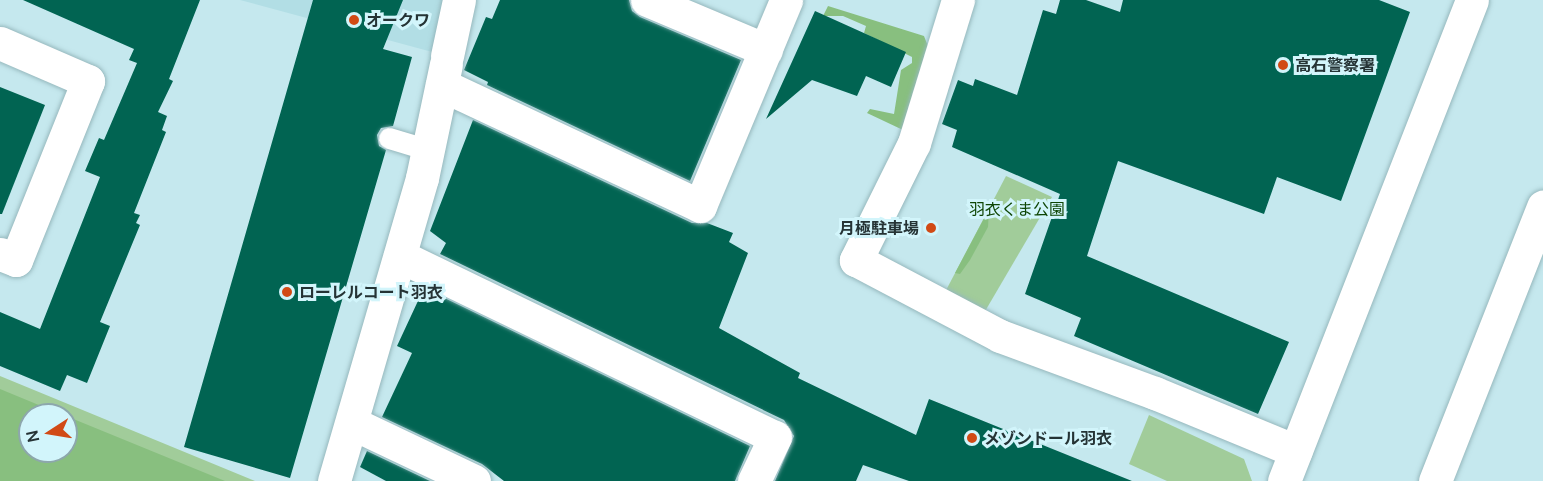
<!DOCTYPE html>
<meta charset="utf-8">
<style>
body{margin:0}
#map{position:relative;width:1543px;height:481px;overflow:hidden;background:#c5e8ee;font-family:Manrope,"Noto Sans JP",sans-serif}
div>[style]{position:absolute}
.built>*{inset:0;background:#b2dee5}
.green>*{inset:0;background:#a1cc9a}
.forest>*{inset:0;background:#88bf7f}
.building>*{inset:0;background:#016452}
.roads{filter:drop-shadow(0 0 2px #96b8bd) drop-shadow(0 0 2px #96b8bd)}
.service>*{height:21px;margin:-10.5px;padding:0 10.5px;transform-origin:10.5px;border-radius:10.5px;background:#fff}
.minor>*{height:33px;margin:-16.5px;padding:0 16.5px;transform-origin:16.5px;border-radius:16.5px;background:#fff}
.tertiary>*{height:33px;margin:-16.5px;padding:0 16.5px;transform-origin:16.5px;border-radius:16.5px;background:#fff}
.dots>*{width:16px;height:16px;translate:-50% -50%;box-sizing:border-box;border:3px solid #d2f5fb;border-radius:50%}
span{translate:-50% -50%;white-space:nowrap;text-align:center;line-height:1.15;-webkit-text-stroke:6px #d2f5fb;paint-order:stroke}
.poi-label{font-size:16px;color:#253335;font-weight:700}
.left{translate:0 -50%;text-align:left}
.right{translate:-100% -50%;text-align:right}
.park-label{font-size:16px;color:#0f4605}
.north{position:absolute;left:18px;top:403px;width:60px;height:60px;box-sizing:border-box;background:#d2f5fb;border:2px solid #8da7ac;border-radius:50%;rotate:258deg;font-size:16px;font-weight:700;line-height:24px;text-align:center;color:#253335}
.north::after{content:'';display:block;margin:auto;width:21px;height:27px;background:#d14a15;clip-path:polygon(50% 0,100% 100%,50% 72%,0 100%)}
</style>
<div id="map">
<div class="built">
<div style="clip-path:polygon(240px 0,459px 0,447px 56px)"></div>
</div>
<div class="green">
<div style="clip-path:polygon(1006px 176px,1052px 197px,984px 313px,943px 296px)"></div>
<div style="clip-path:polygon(evenodd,0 376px,255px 481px,0 481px,0 376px,30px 415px,66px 415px,66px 451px,30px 451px,30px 415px)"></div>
<div style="clip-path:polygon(1149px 415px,1244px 459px,1252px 481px,1167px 481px,1129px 464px)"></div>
</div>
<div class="forest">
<div style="clip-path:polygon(828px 6px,924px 36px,931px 54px,903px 130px,867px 113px,870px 109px,894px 114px,901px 70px,912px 63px,912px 57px,864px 33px,866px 26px,843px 16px,823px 16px)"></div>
<div style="clip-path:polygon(989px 209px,988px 227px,970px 260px,960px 274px,955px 273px)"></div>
<div style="clip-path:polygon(0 389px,63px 415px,30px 415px,30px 451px,66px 451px,66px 416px,225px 481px,0 481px)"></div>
</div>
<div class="building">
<div style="clip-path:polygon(23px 0,200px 0,169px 79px,173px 81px,158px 112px,167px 116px,162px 130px,166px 132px,134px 213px,140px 215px,136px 223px,140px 225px,100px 322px,110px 326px,87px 383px,67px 375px,60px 391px,0 366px,0 312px,40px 329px,100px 177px,85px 171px,99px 138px,104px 140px,137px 63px,129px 60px,134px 49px)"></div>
<div style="clip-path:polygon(313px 0,403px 0,383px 49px,412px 57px,393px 126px,381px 128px,377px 135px,379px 146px,386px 150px,290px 478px,184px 447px)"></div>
<div style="clip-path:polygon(500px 0,629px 0,632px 11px,640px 17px,741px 60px,690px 181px,487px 85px,488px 82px,464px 70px,486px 17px,492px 19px)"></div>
<div style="clip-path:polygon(1060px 0,1086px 0,1120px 12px,1123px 0,1379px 0,1410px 12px,1341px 201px,1277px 177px,1264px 214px,1118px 161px,1087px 256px,1289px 342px,1258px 414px,1074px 336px,1081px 318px,1025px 294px,1060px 194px,952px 147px,957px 130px,942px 124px,958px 80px,973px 86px,975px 79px,1017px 95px,1043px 10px,1056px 14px)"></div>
<div style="clip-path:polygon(815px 11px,906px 52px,891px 87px,866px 76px,857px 96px,812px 80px,766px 119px)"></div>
<div style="clip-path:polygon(0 87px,45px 105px,2px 214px,0 214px)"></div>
<div style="clip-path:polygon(473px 120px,692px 223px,707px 223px,733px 233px,729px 242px,748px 253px,719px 328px,800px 373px,798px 378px,916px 435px,929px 399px,1132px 481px,909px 481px,863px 465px,856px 481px,775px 481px,794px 436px,784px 420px,440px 254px,446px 243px,430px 231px)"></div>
<div style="clip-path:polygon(424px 288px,750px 446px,735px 481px,504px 481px,482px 464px,382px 417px,412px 353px,397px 346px)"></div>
<div style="clip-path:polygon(367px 451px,430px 481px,386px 481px,360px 467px)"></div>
</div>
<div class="roads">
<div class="service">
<div style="left:389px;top:138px;width:42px;rotate:16.7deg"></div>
</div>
<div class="minor">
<div style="left:647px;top:0;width:129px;rotate:22.8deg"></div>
<div style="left:958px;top:0;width:150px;rotate:107.1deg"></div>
<div style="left:914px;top:143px;width:131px;rotate:116.4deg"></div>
<div style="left:856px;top:260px;width:163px;rotate:27.8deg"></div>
<div style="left:1000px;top:336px;width:165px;rotate:20.2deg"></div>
<div style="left:1155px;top:393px;width:152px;rotate:22.4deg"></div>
<div style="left:0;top:43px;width:96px;rotate:23.4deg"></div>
<div style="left:88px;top:81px;width:193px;rotate:111.9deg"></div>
<div style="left:16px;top:260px;width:17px;rotate:-159deg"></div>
<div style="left:442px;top:85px;width:285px;rotate:25.1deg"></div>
<div style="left:700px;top:206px;width:223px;rotate:-67.3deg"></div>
<div style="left:400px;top:256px;width:416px;rotate:25.8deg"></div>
<div style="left:775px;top:437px;width:49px;rotate:115.5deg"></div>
<div style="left:352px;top:423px;width:135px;rotate:25.4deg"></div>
<div style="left:334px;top:481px;width:316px;rotate:-73.8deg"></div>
<div style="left:422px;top:178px;width:116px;rotate:-78.1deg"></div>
<div style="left:1284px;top:481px;width:516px;rotate:-68.65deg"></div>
<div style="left:1435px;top:481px;width:295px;rotate:-68.5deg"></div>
</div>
<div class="tertiary">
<div style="left:447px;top:56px;width:57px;rotate:-77.9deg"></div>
</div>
</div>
<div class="dots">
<div style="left:354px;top:20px;background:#d14a15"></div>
<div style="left:1283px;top:65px;background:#d14a15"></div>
<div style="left:931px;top:228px;background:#d14a15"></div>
<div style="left:287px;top:292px;background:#d14a15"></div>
<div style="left:972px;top:438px;background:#d14a15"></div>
</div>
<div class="poi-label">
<span class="left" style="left:366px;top:20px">オークワ</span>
<span class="left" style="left:1295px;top:65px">高石警察署</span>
<span class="right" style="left:919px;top:228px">月極駐車場</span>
<span class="left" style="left:299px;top:292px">ローレルコート羽衣</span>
<span class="left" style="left:984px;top:438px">メゾンドール羽衣</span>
</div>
<div class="park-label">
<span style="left:1017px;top:209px">羽衣くま公園</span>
</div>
<div class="north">N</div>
</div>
